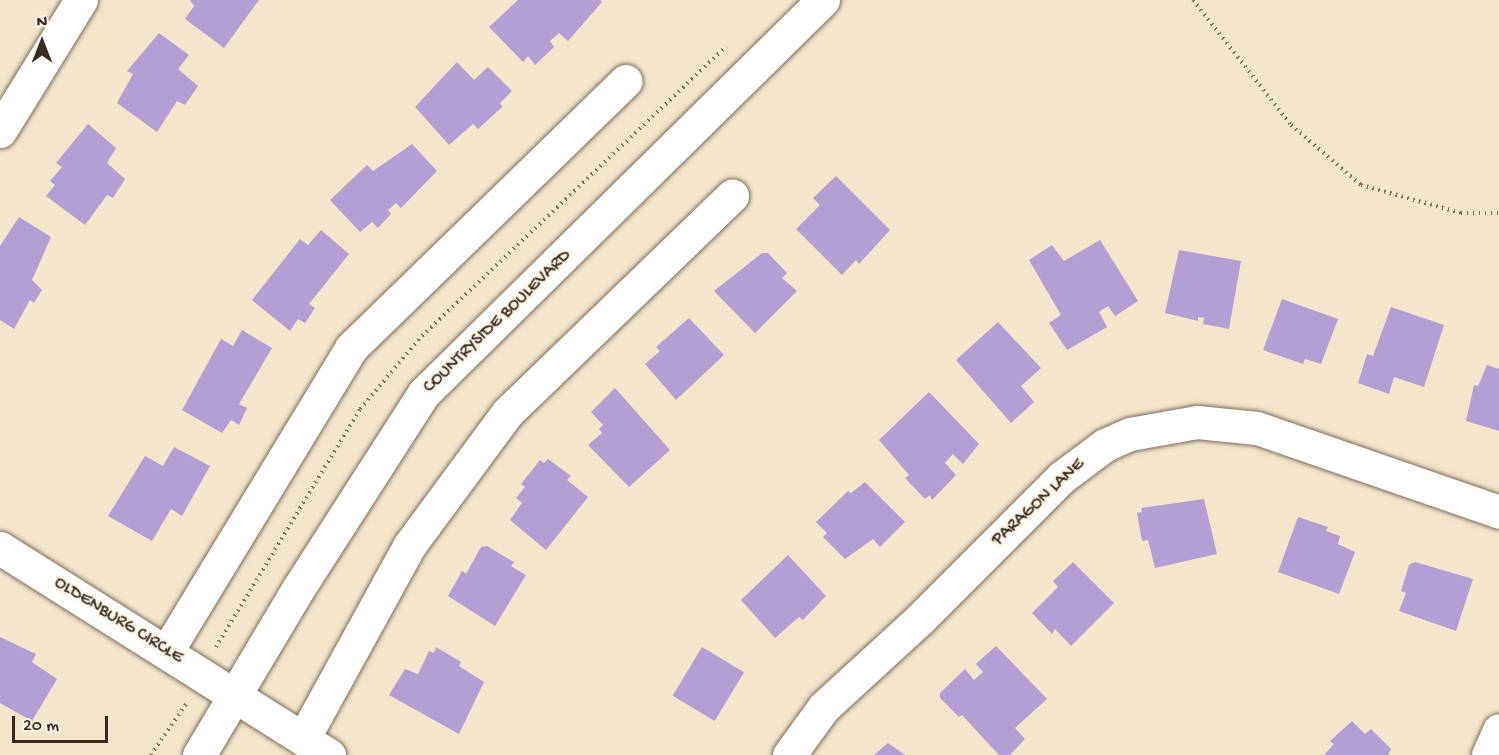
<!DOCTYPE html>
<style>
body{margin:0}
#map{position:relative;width:1499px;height:755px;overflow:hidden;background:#f4e6cb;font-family:"Gochi Hand",sans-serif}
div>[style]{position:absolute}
.building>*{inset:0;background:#b39fd4;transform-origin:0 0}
.path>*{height:4px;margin-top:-2px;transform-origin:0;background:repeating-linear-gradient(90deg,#7c6c5b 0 1.5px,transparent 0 6px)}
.roads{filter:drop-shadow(0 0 2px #7c6c5b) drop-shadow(0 0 2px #7c6c5b)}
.minor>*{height:33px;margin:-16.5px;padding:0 16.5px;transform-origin:16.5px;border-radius:16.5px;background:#fff}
span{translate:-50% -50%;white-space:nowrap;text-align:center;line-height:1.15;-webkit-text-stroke:5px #fcf5e5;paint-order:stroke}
.street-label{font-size:18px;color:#3b2a1e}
.north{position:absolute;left:12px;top:12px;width:60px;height:60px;-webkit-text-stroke:4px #fcf5e5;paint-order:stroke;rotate:0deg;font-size:16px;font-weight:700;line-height:24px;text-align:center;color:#3b2a1e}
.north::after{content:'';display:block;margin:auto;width:21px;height:27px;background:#3b2a1e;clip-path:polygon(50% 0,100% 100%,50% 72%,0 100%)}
.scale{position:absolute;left:12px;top:716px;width:96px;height:27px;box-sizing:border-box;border:3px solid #3b2a1e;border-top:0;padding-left:8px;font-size:18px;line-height:21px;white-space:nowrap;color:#3b2a1e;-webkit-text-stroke:4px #fcf5e5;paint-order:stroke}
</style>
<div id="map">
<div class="building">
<div style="clip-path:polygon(190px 0,259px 0,224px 48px,185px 19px,194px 6px)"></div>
<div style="clip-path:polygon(518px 0,600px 0,602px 2px,568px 41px,559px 33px,550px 41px,554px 47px,535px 65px,528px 56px,523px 62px,489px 27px)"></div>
<div style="clip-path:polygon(159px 33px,189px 55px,178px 69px,198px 86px,185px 105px,177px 101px,157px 132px,117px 103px,133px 74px,127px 71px)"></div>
<div style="clip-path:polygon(457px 62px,474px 80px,488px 67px,512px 91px,500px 103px,502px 107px,478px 129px,473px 124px,449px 145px,415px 107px)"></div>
<div style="clip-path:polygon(88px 124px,116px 148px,107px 163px,125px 179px,113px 198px,107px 195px,85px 225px,46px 196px,55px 185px,50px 181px,62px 167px,56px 163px)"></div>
<div style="clip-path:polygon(412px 144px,437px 171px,401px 208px,396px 203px,388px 210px,391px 214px,378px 228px,372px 222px,360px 232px,330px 200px,367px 165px,373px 171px)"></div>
<div style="clip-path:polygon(836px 176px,890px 230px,859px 264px,856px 260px,842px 275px,796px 229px,820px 205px,813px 198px)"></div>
<div style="clip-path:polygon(19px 217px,51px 237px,32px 280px,42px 290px,34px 303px,30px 300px,14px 329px,0 320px,0 246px)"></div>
<div style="clip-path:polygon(321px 230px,349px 254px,309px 304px,315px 308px,305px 323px,298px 319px,290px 331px,252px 300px,300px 239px,308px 245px)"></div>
<div style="clip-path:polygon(1100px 240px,1138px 301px,1115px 316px,1108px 306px,1099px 312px,1107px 327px,1067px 350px,1049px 323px,1061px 315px,1029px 260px,1052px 245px,1064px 261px)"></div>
<div style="clip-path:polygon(1179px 250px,1241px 261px,1229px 329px,1203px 324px,1204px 318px,1198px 317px,1198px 321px,1165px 313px)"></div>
<div style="clip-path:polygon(762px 253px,768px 253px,787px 273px,782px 278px,797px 291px,755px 333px,714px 291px)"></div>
<div style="clip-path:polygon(1282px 299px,1338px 319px,1321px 364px,1305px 359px,1303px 364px,1263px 350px)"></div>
<div style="clip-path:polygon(1391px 307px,1444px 325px,1424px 387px,1394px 377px,1389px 394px,1358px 383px,1367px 354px,1373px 356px)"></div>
<div style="clip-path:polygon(689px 318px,724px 355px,676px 400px,645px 364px,660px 351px,656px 347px)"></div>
<div style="clip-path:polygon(998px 322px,1041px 368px,1021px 386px,1034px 402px,1011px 423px,956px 360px)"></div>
<div style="clip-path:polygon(242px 330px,272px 348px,239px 404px,247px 408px,239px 425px,231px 420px,222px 433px,182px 410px,221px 339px,233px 346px)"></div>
<div style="clip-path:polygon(1487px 365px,1499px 369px,1499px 431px,1466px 421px,1474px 385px,1478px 386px)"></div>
<div style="clip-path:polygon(615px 388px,670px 450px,629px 487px,588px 445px,602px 433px,599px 429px,603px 425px,591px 412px)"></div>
<div style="clip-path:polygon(929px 392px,979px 444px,963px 464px,953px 454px,945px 463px,956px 475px,932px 500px,930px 495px,925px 499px,905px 478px,909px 475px,879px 440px)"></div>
<div style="clip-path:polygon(174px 447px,210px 466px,182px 516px,171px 509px,152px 541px,108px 516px,145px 456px,163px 466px)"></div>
<div style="clip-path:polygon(548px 459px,571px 476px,567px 480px,588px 497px,546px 550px,510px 520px,522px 503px,516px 498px,525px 487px,521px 484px,540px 460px,544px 463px)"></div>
<div style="clip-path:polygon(865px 482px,905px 522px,880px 547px,873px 539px,845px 559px,823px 537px,827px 533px,816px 522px,848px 491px,851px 493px)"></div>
<div style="clip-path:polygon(1204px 499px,1217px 554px,1155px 568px,1148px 540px,1142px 541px,1137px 513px,1142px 512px,1141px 508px)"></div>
<div style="clip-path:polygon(1298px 517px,1328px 527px,1326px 531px,1340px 536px,1338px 544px,1355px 552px,1339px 594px,1278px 572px)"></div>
<div style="clip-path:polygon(487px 546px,514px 562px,511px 566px,526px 575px,495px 626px,448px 596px,462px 571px,466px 574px,481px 547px)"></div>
<div style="clip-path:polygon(788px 555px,826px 596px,803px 620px,799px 617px,775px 638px,741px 600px)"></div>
<div style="clip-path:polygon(1073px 562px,1114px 603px,1071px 646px,1055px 629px,1052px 634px,1032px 613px,1058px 587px,1053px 581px)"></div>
<div style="clip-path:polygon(1415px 562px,1473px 579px,1456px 631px,1399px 611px,1406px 593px,1401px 591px,1409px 565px)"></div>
<div style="clip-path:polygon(0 637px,36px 654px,32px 662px,57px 679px,32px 721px,0 703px)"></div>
<div style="clip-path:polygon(996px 646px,1047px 699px,1015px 728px,1025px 739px,1010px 755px,999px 755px,962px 715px,959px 717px,940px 698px,940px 693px,965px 669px,974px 680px,983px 672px,976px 664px)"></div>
<div style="clip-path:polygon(436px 647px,461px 662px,459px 666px,484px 682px,459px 734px,389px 695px,405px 669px,418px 674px,429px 651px,434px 653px)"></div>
<div style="left:702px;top:647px;width:49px;height:57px;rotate:31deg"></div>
<div style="clip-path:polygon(1352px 721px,1365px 734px,1371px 729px,1391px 749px,1388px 755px,1324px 755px,1334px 744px,1330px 741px)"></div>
<div style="clip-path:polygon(888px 743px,905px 755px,874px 755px)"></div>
</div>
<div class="path">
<div style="left:1193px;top:0;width:159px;rotate:51.9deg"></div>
<div style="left:1291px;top:125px;width:92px;rotate:40.6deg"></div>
<div style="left:1361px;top:185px;width:104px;rotate:15.6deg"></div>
<div style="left:1461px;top:213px;width:38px"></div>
<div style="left:216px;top:647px;width:278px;rotate:-58.8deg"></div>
<div style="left:360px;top:409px;width:96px;rotate:-49.7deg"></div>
<div style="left:422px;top:336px;width:420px;rotate:-43.6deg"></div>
<div style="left:151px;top:755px;width:62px;rotate:-55.5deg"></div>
</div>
<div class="roads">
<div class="minor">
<div style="left:0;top:131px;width:154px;rotate:-58.3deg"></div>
<div style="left:0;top:548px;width:389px;rotate:32.2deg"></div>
<div style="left:167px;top:651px;width:354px;rotate:-58.7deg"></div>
<div style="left:351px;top:348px;width:383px;rotate:-44.2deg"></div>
<div style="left:303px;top:739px;width:220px;rotate:-61.2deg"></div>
<div style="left:409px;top:546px;width:165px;rotate:-53.6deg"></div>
<div style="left:507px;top:413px;width:313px;rotate:-44deg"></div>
<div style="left:199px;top:755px;width:193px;rotate:-59.2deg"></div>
<div style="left:298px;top:589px;width:233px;rotate:-57.3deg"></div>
<div style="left:424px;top:393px;width:560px;rotate:-44.57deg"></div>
<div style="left:789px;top:755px;width:59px;rotate:-53.9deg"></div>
<div style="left:824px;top:707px;width:129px;rotate:-42.5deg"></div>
<div style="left:919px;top:620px;width:202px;rotate:-45deg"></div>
<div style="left:1062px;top:477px;width:54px;rotate:-36.7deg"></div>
<div style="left:1105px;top:445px;width:27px;rotate:-24deg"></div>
<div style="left:1130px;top:434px;width:68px;rotate:-10.2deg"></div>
<div style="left:1197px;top:422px;width:60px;rotate:5.7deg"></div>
<div style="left:1257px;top:428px;width:256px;rotate:19.1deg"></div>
<div style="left:1488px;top:755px;width:27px;rotate:-66deg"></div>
</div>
</div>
<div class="street-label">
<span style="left:498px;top:322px;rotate:-44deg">COUNTRYSIDE BOULEVARD</span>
<span style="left:1039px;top:503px;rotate:-43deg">PARAGON LANE</span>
<span style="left:118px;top:621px;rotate:32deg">OLDENBURG CIRCLE</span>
</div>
<div class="north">N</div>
<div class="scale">20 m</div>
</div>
